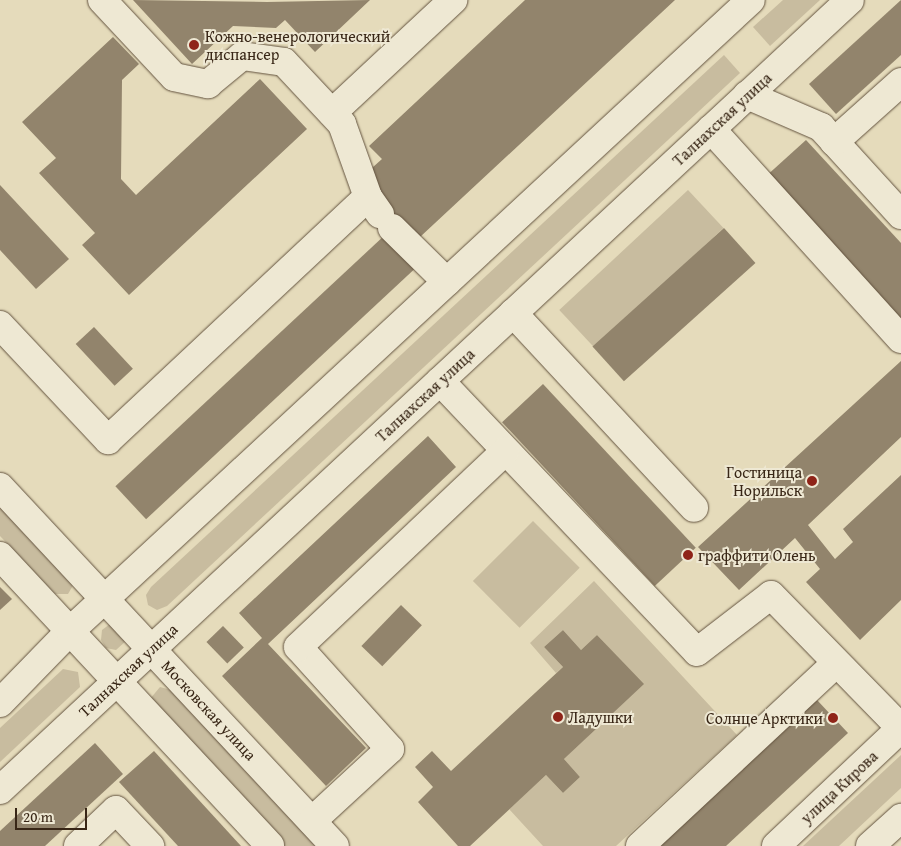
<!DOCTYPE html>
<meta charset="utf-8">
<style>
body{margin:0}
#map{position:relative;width:901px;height:846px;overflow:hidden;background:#e5dbbb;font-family:"Gentium Book Plus",serif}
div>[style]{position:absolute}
.green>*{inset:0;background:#c8bc9f;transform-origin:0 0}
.building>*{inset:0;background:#92846c;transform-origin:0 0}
.roads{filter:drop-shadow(0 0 1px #63533f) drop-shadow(0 0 1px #63533f)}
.minor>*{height:28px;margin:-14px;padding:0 14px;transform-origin:14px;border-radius:14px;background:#eee8d3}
.dots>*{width:14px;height:14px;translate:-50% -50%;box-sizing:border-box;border:2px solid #eee8d3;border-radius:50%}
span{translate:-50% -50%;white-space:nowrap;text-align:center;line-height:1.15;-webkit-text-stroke:4px #eee8d3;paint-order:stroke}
.poi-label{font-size:16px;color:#382616}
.left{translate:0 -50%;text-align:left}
.right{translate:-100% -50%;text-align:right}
.street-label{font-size:16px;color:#382616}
.scale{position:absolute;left:15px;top:808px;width:72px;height:22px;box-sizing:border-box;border:2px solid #382616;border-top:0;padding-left:6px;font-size:15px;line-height:18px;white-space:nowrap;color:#382616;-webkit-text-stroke:4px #eee8d3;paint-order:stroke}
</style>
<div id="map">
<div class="green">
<div style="clip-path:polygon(783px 0,820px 0,770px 46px,753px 27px)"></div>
<div style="clip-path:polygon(724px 55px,740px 73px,167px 606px,157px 610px,148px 605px,146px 595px,151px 587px)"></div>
<div style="left:688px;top:190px;width:52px;height:176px;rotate:47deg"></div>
<div style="clip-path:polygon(0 499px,75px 582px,68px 594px,55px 594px,0 536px)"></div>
<div style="left:533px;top:521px;width:66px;height:85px;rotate:45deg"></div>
<div style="clip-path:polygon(594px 581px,737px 735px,616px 846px,543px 846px,509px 809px,546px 775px,563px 793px,580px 777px,564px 759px,643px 684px,597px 635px,581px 650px,563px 630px,544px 647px,563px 667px,556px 673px,530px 643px)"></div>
<div style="clip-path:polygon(110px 624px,127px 640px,116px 650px,106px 648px,101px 640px,102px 630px)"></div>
<div style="clip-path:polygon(63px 669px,78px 672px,80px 687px,0 762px,0 728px)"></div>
<div style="clip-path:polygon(160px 687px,171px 690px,318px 846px,283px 846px,150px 699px)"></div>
<div style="clip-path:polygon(901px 755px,901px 788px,839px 846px,803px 846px)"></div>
</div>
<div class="building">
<div style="clip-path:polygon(133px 0,267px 2px,370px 0,315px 52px,285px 20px,276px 28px,233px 26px,192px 64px)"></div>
<div style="clip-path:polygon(525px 0,675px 0,420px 237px,402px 219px,386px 234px,363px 176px,382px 159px,369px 146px)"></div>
<div style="clip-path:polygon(901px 0,901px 55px,836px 114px,809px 84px)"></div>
<div style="clip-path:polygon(113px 37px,139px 64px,122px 80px,121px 179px,136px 195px,260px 79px,307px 129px,129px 295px,82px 245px,95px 233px,39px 173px,56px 158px,22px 122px)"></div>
<div style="clip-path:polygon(806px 140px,901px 243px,901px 325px,764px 178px)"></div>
<div style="clip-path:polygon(0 185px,69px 259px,36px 289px,0 250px)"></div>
<div style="left:724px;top:228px;width:47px;height:177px;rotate:48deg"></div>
<div style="left:386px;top:234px;width:45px;height:370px;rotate:47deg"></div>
<div style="left:94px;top:327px;width:57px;height:25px;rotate:47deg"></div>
<div style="clip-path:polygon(901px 361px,901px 437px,808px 525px,835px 559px,853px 542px,843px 529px,901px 475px,901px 600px,860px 640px,806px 582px,820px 569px,795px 538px,739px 590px,698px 547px)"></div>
<div style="left:543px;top:384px;width:224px;height:56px;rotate:47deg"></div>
<div style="clip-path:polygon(428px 436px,456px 467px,268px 644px,366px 748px,326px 786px,222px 676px,262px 638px,239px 613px)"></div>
<div style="clip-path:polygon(0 587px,12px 599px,0 610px)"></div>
<div style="left:401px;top:605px;width:29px;height:57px;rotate:44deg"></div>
<div style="left:223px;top:626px;width:30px;height:23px;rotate:46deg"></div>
<div style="clip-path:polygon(563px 630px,581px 650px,597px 635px,644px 684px,564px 759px,580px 777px,563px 793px,546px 775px,470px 846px,458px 846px,418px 802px,433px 787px,415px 767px,432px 751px,451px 771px,563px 667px,544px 647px)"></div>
<div style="clip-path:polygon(817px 700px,848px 733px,726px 846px,660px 846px)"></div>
<div style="clip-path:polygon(95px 743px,123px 774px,45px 846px,0 846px,0 831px)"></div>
<div style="clip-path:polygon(154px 751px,241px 846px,178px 846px,119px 782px)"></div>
</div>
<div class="roads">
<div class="minor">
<div style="left:102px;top:0;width:105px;rotate:46.9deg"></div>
<div style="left:174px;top:77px;width:35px;rotate:12deg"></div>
<div style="left:208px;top:84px;width:44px;rotate:-39.5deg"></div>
<div style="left:242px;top:56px;width:42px;rotate:8.1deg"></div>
<div style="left:284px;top:62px;width:85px;rotate:46.9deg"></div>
<div style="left:342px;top:124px;width:77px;rotate:70.4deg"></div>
<div style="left:368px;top:197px;width:21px;rotate:55deg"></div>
<div style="left:747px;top:95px;width:81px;rotate:23.4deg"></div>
<div style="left:821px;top:127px;width:119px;rotate:47.7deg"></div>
<div style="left:332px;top:113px;width:166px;rotate:-43deg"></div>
<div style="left:711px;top:129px;width:283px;rotate:47.9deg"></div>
<div style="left:834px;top:142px;width:90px;rotate:-41.8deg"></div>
<div style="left:392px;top:228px;width:77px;rotate:44.5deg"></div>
<div style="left:513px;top:313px;width:266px;rotate:47.1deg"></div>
<div style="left:0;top:325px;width:158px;rotate:46.8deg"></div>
<div style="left:108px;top:440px;width:356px;rotate:-43.1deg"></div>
<div style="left:440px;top:381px;width:373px;rotate:46.5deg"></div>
<div style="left:697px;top:652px;width:93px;rotate:-37.6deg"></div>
<div style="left:771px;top:595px;width:186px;rotate:45.7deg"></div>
<div style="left:0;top:487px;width:491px;rotate:47deg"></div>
<div style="left:0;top:556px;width:396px;rotate:47deg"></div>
<div style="left:0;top:703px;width:100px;rotate:-45.8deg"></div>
<div style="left:70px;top:631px;width:928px;rotate:-42.82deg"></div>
<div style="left:0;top:790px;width:1160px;rotate:-42.9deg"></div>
<div style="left:312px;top:821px;width:106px;rotate:-42.7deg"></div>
<div style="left:390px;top:749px;width:137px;rotate:-132deg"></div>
<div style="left:298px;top:647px;width:285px;rotate:-43.4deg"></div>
<div style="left:78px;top:846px;width:52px;rotate:-43.5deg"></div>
<div style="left:116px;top:810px;width:50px;rotate:46.6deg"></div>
<div style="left:640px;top:846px;width:268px;rotate:-43deg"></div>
<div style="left:776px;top:846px;width:172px;rotate:-43.3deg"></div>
<div style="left:870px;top:846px;width:42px;rotate:-42.1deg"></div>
</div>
</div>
<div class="dots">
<div style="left:194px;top:45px;background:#8f2418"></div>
<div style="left:812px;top:481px;background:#8f2418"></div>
<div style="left:688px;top:555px;background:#8f2418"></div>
<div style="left:558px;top:717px;background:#8f2418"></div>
<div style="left:833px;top:718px;background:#8f2418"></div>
</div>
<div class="poi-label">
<span class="left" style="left:205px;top:45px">Кожно-венерологический<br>диспансер</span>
<span class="right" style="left:802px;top:481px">Гостиница<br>Норильск</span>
<span class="left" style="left:698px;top:555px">граффити Олень</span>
<span class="left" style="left:568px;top:717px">Ладушки</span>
<span class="right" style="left:823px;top:718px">Солнце Арктики</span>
</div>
<div class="street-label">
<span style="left:722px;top:119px;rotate:-43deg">Талнахская улица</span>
<span style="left:425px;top:395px;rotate:-43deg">Талнахская улица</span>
<span style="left:128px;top:670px;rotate:-43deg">Талнахская улица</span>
<span style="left:209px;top:710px;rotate:47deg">Московская улица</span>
<span style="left:839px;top:787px;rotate:-43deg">улица Кирова</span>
</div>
<div class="scale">20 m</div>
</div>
